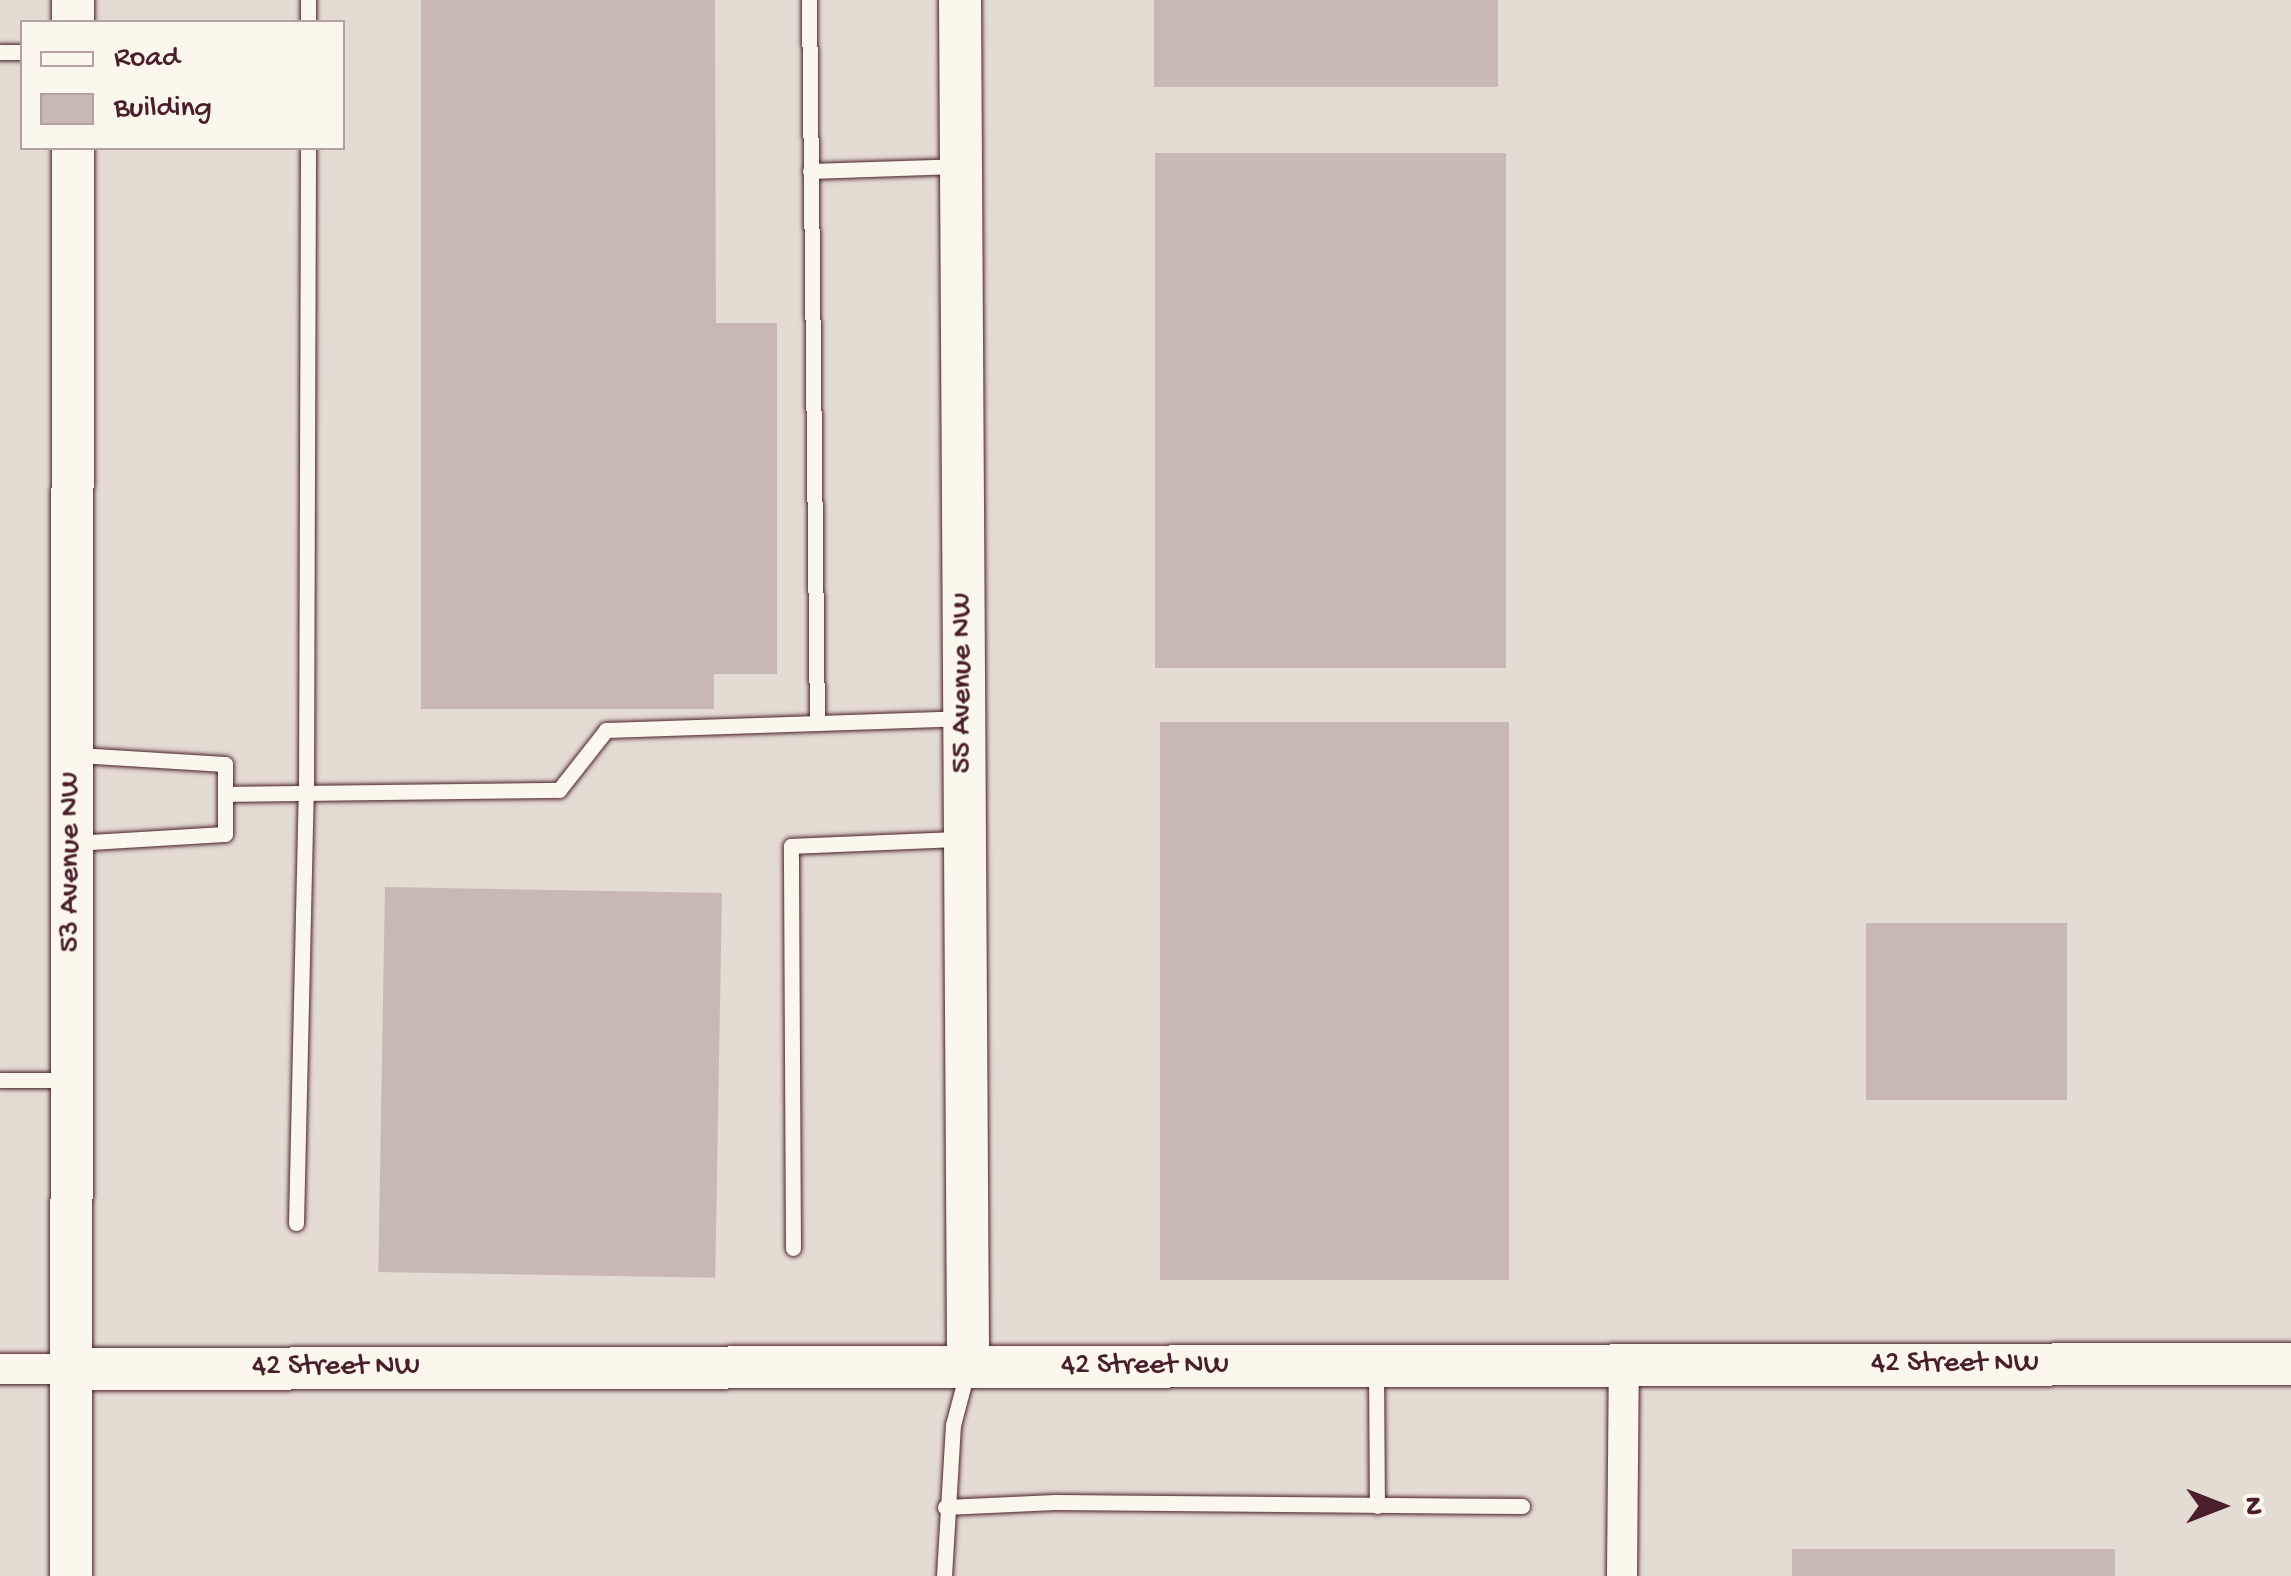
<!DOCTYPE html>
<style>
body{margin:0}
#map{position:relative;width:2291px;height:1576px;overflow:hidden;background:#f0eae0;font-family:"Gochi Hand",sans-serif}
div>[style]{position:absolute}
.built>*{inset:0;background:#e4dbd2}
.building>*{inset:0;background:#c8b8b3;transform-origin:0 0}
.roads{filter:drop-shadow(0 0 2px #4a1f2b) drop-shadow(0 0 2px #4a1f2b)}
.lane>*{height:15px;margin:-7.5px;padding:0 7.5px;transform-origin:7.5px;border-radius:7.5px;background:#fbf7ec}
.street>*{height:30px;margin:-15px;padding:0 15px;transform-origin:15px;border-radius:15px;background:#fbf7ec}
.secondary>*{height:42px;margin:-21px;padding:0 21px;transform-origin:21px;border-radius:21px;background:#fbf7ec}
span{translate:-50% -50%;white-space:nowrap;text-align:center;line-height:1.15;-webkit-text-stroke:8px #fbf7ec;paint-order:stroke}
.street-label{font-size:30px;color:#4a1f2b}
.legend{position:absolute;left:20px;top:20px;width:325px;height:130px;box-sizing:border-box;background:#fbf7ec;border:2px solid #b4a19f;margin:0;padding:12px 18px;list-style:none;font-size:30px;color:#4a1f2b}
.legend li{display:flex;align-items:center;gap:20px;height:50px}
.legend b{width:50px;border:2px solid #b4a19f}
.north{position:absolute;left:2171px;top:1456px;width:100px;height:100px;-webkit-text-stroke:8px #fbf7ec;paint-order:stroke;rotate:90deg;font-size:28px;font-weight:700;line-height:40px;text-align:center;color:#4a1f2b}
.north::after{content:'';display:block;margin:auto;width:35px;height:45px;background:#4a1f2b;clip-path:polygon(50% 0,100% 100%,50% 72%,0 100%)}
</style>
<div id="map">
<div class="built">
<div style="clip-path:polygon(evenodd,0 0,2291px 0,2291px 1576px,0 1576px,0 0,22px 22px,342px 22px,342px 148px,22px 148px,22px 22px)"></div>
</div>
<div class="building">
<div style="clip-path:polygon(421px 0,715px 0,716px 323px,777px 323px,777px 674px,714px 674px,714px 709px,421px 709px)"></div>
<div style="left:1154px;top:0;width:344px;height:87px"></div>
<div style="left:1155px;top:153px;width:351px;height:515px"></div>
<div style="left:1160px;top:722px;width:349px;height:558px"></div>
<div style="left:385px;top:887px;width:337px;height:385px;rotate:1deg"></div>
<div style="left:1866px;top:923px;width:201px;height:177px"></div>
<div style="left:1792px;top:1549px;width:323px;height:27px"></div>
</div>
<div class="roads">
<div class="lane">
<div style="left:809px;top:0;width:723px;rotate:89.37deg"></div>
<div style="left:308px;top:22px;width:22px;rotate:-90deg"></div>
<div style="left:0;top:52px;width:22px"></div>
<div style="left:810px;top:171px;width:147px;rotate:-1.9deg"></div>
<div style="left:225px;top:794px;width:334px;rotate:-0.7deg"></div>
<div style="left:559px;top:790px;width:76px;rotate:-51.9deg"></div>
<div style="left:606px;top:730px;width:356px;rotate:-1.9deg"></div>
<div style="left:73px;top:843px;width:152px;rotate:-3.4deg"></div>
<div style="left:225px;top:834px;width:70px;rotate:-90deg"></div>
<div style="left:225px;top:764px;width:148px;rotate:-176.5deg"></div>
<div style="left:0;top:1080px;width:71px"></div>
<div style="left:296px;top:1223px;width:430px;rotate:-88.7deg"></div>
<div style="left:306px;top:793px;width:645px;rotate:-89.82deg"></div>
<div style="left:793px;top:1248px;width:402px;rotate:-90.3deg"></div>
<div style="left:791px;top:846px;width:170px;rotate:-2.4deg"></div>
<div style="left:1376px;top:1370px;width:136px;rotate:89.6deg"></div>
<div style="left:945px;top:1507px;width:110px;rotate:-2.6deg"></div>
<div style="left:1055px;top:1502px;width:467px;rotate:0.5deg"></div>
<div style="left:944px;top:1576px;width:151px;rotate:-86.6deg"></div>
<div style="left:953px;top:1425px;width:55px;rotate:-75.2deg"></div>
</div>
<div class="street">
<div style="left:0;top:1369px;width:73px"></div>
<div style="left:1622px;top:1576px;width:210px;rotate:-89.5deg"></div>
</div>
<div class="secondary">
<div style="left:73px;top:0;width:22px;rotate:90deg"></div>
<div style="left:960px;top:0;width:1367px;rotate:89.66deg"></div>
<div style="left:73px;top:1369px;width:2218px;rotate:-0.13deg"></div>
<div style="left:71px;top:1576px;width:1428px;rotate:-89.92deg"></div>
</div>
</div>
<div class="street-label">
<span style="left:964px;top:683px;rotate:-90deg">55 Avenue NW</span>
<span style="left:72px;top:862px;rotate:-90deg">53 Avenue NW</span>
<span style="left:1955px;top:1365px">42 Street NW</span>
<span style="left:1145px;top:1367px">42 Street NW</span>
<span style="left:336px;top:1368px">42 Street NW</span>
</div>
<ul class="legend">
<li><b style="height:12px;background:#fbf7ec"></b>Road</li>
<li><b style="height:28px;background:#c8b8b3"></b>Building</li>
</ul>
<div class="north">N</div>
</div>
